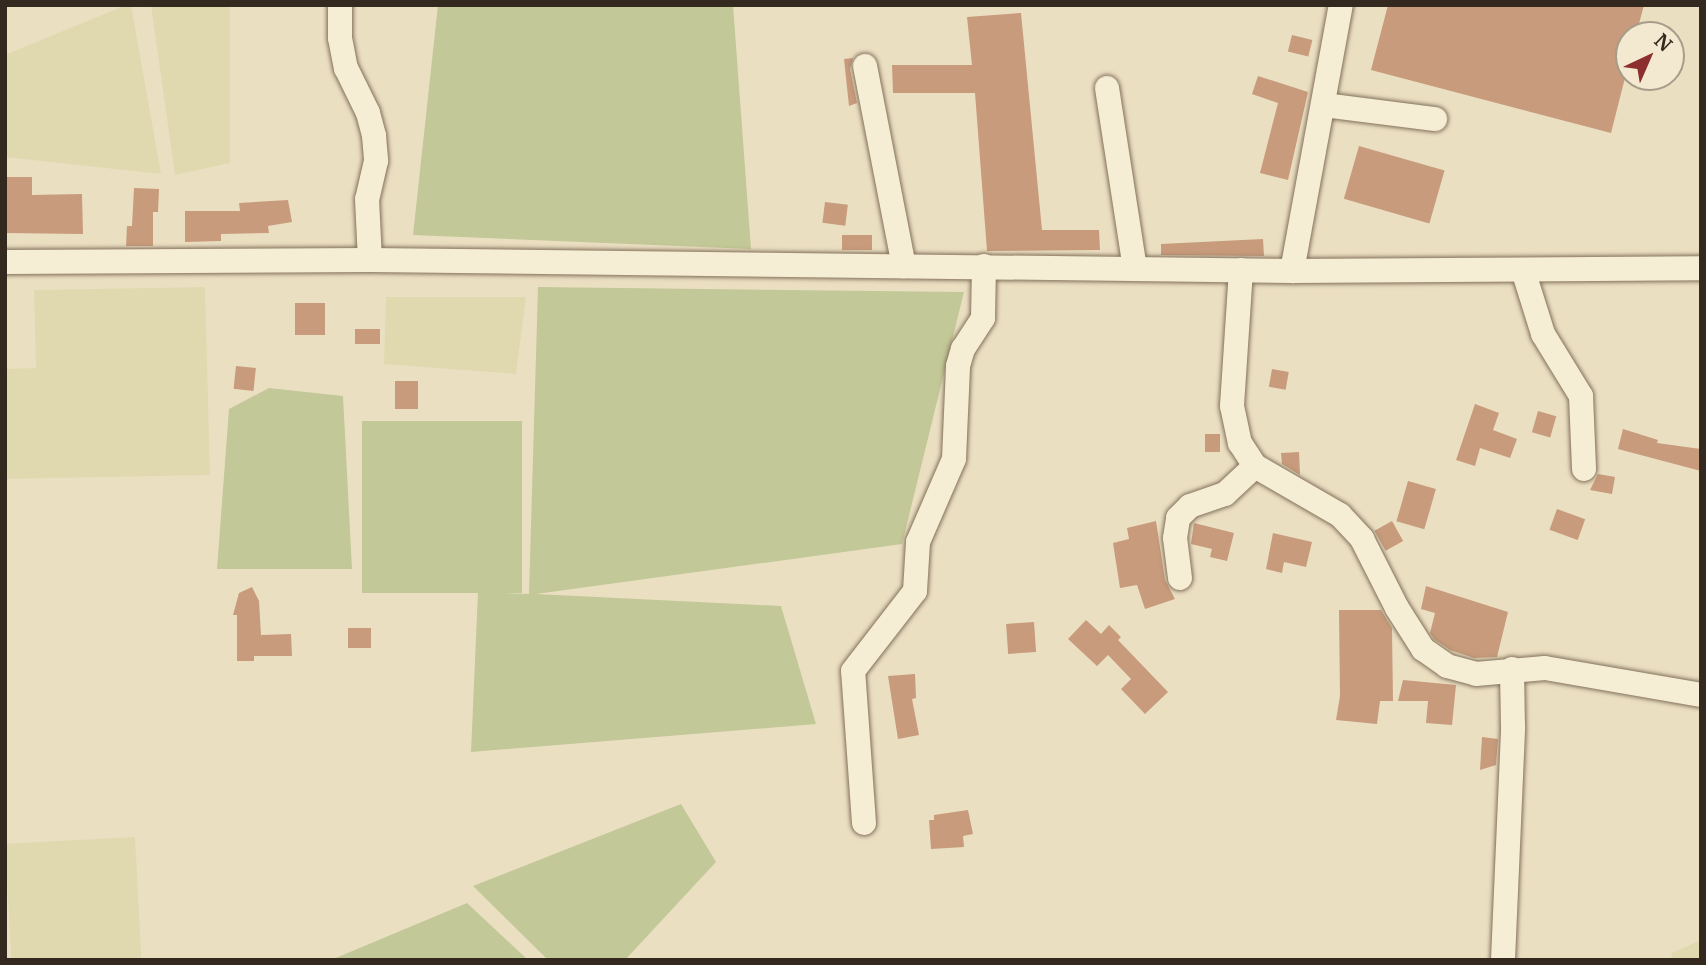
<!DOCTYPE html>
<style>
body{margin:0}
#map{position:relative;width:1706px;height:965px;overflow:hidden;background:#ebdfc2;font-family:Merriweather,serif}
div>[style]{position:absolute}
.farmland>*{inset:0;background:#e0d9b0;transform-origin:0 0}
.green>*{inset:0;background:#c2c897;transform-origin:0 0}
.building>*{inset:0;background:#c79b7b;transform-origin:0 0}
.roads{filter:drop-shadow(0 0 2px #83715b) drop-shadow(0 0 2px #83715b)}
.minor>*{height:24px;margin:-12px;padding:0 12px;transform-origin:12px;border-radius:12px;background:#f6edd5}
span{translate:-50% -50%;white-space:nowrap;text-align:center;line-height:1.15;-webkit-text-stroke:5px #f3e9d1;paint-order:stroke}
.frame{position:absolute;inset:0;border:7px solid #34291e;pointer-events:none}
.north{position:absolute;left:1615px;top:21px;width:70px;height:70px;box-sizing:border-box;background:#f3e9d1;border:2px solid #a79c89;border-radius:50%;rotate:44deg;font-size:19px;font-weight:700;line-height:28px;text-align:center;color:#34291e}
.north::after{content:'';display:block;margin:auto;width:24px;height:32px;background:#8e2f2f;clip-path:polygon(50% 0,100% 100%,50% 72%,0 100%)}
</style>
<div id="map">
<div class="farmland">
<div style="clip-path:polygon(126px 5px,131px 5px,161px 174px,5px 157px,5px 55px)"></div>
<div style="clip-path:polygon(151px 5px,230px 5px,230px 163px,175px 175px)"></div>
<div style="clip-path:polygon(205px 287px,210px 475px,5px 479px,5px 369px,36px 368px,34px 290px)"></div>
<div style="clip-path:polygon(386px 297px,526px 297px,516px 374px,384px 364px)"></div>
<div style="left:135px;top:837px;width:123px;height:130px;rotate:87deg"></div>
<div style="clip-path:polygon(1701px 940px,1701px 960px,1671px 960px,1672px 953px)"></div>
</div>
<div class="green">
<div style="clip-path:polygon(438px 5px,733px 5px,751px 249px,413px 235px)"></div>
<div style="clip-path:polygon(538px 287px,964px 292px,902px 544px,536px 594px,781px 606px,816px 724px,471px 752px,478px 592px,529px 594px)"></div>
<div style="clip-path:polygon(269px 388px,343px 396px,352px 569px,217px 569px,229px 409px)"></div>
<div style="left:362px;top:421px;width:160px;height:172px"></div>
<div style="clip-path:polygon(681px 804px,716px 862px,625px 960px,548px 960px,473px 886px)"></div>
<div style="clip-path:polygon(467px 903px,528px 960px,331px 960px)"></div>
</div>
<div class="building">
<div style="clip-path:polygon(1388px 5px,1644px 5px,1636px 35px,1629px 35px,1629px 62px,1611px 133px,1371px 70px)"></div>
<div style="clip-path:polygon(1021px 13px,1042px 230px,1099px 230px,1100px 250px,987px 251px,975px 93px,893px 93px,892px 65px,972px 65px,967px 17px)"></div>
<div style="left:1292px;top:35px;width:21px;height:17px;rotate:14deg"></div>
<div style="clip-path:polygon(853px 58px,850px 69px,857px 103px,849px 106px,844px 59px)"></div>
<div style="clip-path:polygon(1258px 76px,1308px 92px,1288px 180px,1260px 173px,1278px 103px,1252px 94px)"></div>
<div style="left:1359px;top:146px;width:89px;height:55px;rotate:16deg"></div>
<div style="clip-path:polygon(5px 177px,32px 177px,32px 195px,82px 194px,83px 234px,5px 233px)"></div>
<div style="clip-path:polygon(134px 188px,159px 189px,158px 212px,153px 212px,153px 246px,126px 246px,127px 226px,132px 226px)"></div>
<div style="clip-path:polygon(288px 200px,292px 222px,268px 226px,269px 233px,221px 234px,221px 241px,185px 242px,185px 211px,240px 211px,239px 203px)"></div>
<div style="left:825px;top:202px;width:23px;height:21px;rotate:7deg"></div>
<div style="left:842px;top:235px;width:30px;height:15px"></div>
<div style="clip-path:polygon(1263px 239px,1264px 256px,1161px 255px,1161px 244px)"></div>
<div style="left:295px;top:303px;width:30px;height:32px"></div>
<div style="left:355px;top:329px;width:25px;height:15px"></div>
<div style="left:236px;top:366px;width:20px;height:23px;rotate:6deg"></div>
<div style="left:1272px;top:369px;width:17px;height:18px;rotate:10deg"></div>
<div style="left:418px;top:381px;width:28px;height:23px;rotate:90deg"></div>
<div style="clip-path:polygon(1475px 404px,1499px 413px,1493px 430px,1517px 439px,1510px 458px,1480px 448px,1475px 466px,1456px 460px)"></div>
<div style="left:1538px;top:411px;width:19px;height:22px;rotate:16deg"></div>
<div style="clip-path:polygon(1623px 429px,1658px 440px,1657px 443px,1701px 449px,1701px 471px,1618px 449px)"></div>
<div style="left:1205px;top:434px;width:15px;height:18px"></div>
<div style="clip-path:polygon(1299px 452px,1300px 475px,1282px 464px,1281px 453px)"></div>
<div style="clip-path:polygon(1598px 474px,1615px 477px,1612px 494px,1590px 490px)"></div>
<div style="left:1408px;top:481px;width:29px;height:42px;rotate:16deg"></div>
<div style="left:1557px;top:509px;width:30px;height:22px;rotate:20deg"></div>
<div style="clip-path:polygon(1156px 521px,1165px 580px,1175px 599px,1145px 609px,1137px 585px,1120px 588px,1113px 543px,1129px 539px,1127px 528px)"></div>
<div style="left:1392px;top:521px;width:23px;height:20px;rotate:61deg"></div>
<div style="clip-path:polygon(1194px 523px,1234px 533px,1227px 561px,1210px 557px,1212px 549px,1191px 544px)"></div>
<div style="clip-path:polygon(1273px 533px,1312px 542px,1306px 567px,1284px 562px,1282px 573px,1266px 569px)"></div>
<div style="clip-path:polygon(1426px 586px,1508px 612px,1497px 657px,1474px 658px,1450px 650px,1434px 639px,1430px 633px,1435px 613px,1421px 609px)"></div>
<div style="clip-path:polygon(252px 587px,259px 601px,261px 635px,291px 634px,292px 656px,254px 656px,254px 661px,237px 661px,237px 615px,233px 615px,239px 593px)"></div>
<div style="clip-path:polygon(1339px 610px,1381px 610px,1392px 628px,1393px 701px,1380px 701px,1377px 724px,1336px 720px,1340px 696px)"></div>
<div style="clip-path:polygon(1086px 620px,1101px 634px,1109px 625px,1121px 637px,1118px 640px,1168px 692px,1145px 714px,1121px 689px,1131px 679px,1108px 655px,1097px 666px,1068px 639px)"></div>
<div style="left:1034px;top:622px;width:30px;height:28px;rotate:86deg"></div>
<div style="left:348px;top:628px;width:23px;height:20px"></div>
<div style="clip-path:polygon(915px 674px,916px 698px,912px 699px,919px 735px,898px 739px,888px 676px)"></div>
<div style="clip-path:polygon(1403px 680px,1456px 685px,1452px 725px,1426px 723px,1428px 701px,1398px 701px)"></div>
<div style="clip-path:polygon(1482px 737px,1498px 739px,1496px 765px,1480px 770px)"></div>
<div style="clip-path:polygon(968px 810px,973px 834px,963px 836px,964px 847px,931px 849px,929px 820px,934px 820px,934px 815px)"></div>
</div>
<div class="roads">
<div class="minor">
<div style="left:340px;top:5px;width:33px;rotate:90deg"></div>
<div style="left:340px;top:38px;width:31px;rotate:79deg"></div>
<div style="left:346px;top:68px;width:50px;rotate:63.9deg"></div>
<div style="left:368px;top:113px;width:24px;rotate:75deg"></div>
<div style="left:374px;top:136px;width:25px;rotate:85deg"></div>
<div style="left:376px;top:161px;width:39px;rotate:103deg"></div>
<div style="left:367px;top:199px;width:61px;rotate:87.2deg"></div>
<div style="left:865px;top:66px;width:204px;rotate:79deg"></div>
<div style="left:1107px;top:88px;width:182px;rotate:81.2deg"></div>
<div style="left:1324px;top:105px;width:112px;rotate:7.2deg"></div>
<div style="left:5px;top:262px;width:365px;rotate:-0.3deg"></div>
<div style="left:370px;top:260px;width:922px;rotate:0.68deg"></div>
<div style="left:1292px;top:271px;width:409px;rotate:-0.4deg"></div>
<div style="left:1241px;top:270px;width:136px;rotate:93.8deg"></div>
<div style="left:1232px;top:406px;width:38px;rotate:78deg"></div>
<div style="left:1240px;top:443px;width:27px;rotate:57deg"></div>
<div style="left:1255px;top:466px;width:98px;rotate:30deg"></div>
<div style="left:1340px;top:515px;width:33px;rotate:47deg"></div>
<div style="left:1362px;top:539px;width:77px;rotate:63.1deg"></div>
<div style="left:1397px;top:608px;width:49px;rotate:57.6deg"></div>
<div style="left:1423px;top:649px;width:29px;rotate:35deg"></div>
<div style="left:1447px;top:666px;width:30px;rotate:15deg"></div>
<div style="left:1476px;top:674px;width:69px;rotate:-5deg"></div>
<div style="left:1545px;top:668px;width:158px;rotate:9.8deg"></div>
<div style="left:1523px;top:270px;width:67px;rotate:72.6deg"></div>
<div style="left:1543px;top:334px;width:73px;rotate:58.5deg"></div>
<div style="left:1581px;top:396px;width:73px;rotate:87.6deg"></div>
<div style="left:1292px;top:271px;width:270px;rotate:-79.6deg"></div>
<div style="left:1180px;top:578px;width:40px;rotate:-97.1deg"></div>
<div style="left:1175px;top:538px;width:20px;rotate:-81deg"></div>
<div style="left:1178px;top:518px;width:17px;rotate:-45deg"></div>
<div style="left:1190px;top:506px;width:37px;rotate:-19deg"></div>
<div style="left:1225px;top:494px;width:41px;rotate:-43deg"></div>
<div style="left:864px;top:823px;width:152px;rotate:-94.1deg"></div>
<div style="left:853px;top:671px;width:101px;rotate:-52.2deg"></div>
<div style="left:915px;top:591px;width:49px;rotate:-86.5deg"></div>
<div style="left:918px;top:542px;width:90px;rotate:-66.6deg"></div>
<div style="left:954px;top:459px;width:93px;rotate:-87.5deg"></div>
<div style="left:958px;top:366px;width:18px;rotate:-74deg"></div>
<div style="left:963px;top:349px;width:37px;rotate:-57deg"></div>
<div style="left:983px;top:318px;width:52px;rotate:-88.9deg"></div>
<div style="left:1503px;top:960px;width:233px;rotate:-87.5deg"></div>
<div style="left:1513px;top:727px;width:58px;rotate:-91deg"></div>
</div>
</div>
<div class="frame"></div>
<div class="north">N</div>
</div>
